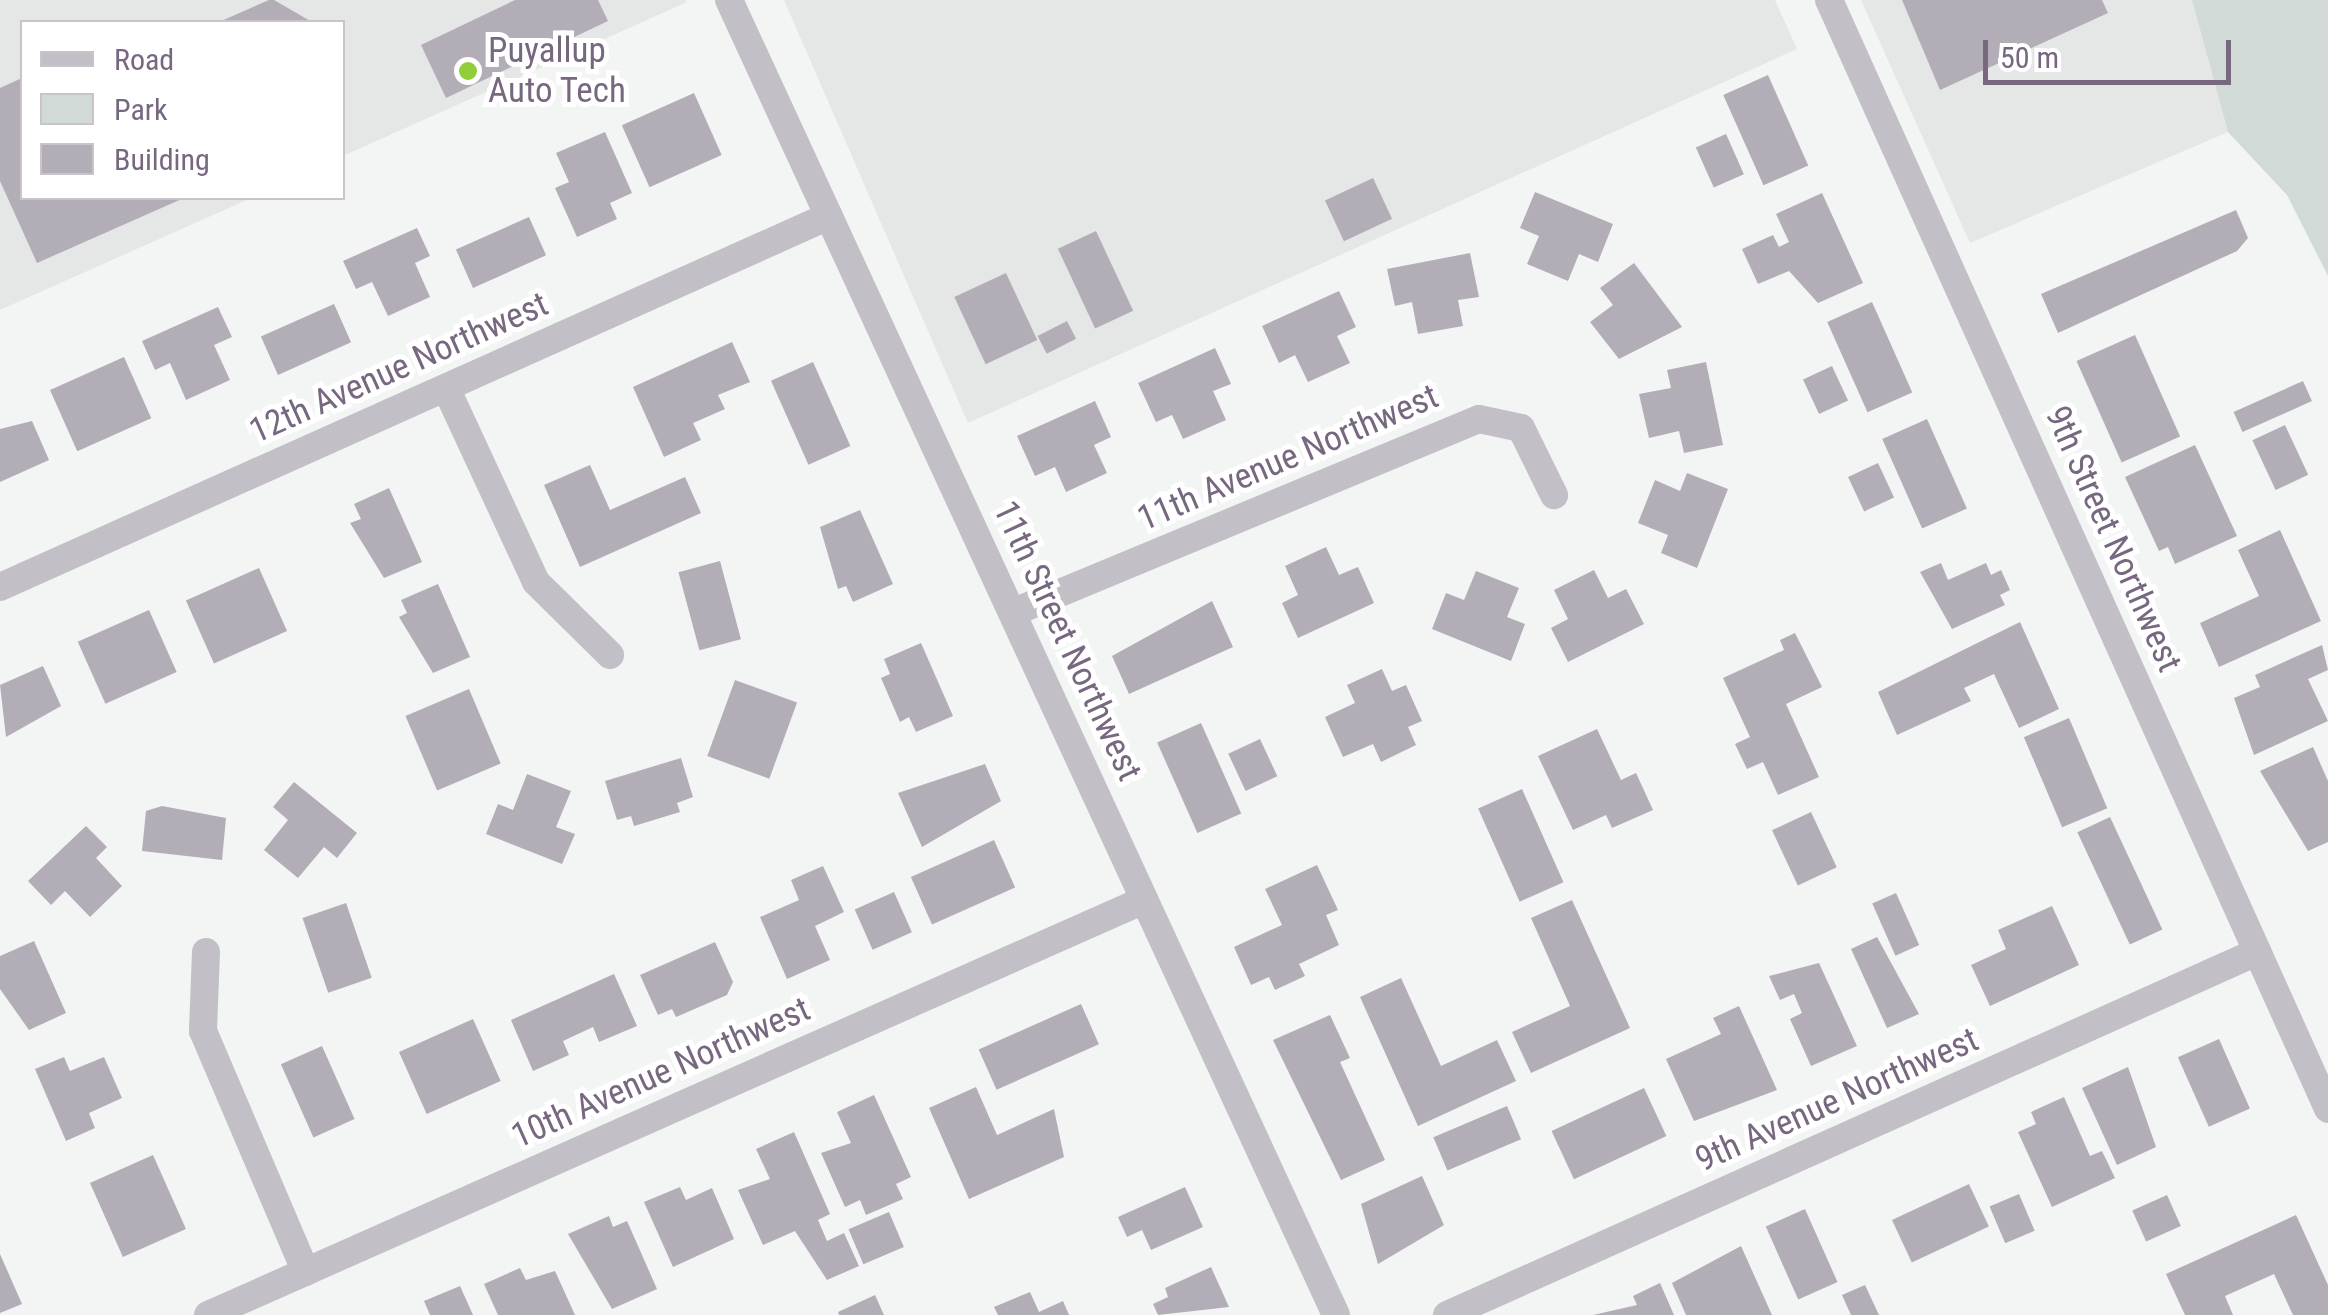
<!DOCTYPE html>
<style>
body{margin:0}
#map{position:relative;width:2328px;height:1315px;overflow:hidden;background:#f2f5f3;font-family:"Roboto Condensed",sans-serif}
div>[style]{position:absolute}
.built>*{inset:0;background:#e5e6e6}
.green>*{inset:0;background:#d2dad8}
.building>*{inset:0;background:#b3adb7;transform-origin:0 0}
.minor>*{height:28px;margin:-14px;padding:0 14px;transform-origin:14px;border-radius:14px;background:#c3bfc6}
.dots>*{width:28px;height:28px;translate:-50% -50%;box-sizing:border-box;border:5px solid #fff;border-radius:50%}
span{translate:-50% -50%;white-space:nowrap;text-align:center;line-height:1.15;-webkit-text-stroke:10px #fff;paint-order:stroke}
.poi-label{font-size:35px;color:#776880}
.left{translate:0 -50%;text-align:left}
.street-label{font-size:35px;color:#776880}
.legend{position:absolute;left:20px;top:20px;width:325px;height:180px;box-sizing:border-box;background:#fff;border:2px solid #c9c3cc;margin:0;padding:12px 18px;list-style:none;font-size:30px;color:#776880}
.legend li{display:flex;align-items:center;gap:20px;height:50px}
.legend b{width:50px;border:2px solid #c9c3cc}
.scale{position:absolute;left:1983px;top:40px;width:248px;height:45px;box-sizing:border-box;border:5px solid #776880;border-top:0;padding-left:12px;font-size:30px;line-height:35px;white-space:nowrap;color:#776880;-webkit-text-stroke:8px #fff;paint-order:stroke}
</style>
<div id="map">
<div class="built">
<div style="clip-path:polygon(0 0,686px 0,687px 2px,343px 156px,342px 22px,22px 22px,22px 198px,251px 198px,0 310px)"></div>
<div style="clip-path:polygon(784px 0,1775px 0,1797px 49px,968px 423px)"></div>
<div style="clip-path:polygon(1861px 0,2192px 0,2228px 132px,1970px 243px)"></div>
</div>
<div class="green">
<div style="clip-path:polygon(2192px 0,2328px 0,2328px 276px,2287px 195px,2228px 132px)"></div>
</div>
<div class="building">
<div style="clip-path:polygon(274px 0,312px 22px,219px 22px,269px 0)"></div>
<div style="clip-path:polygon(515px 0,598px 0,608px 21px,446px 98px,421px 45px)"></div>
<div style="clip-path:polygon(1902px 0,2102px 0,2108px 13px,1940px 90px)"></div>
<div style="left:1768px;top:75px;width:99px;height:49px;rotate:66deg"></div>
<div style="clip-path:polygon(22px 78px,22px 198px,184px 198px,37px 263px,0 181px,0 88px)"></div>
<div style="left:694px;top:93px;width:68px;height:79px;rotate:66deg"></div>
<div style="clip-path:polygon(605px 132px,632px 193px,610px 203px,617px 219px,577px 237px,555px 188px,569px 182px,556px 153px)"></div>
<div style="left:1726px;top:134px;width:44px;height:33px;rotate:66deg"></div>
<div style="left:1373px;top:178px;width:45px;height:53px;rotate:65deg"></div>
<div style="clip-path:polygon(1535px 192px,1613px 224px,1598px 262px,1579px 254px,1568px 281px,1527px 264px,1539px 236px,1520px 228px)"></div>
<div style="clip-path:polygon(1822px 193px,1863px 283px,1818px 303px,1789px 271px,1758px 284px,1742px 249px,1773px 235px,1779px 247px,1789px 242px,1776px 214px)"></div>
<div style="clip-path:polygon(2236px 210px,2248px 238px,2237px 251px,2058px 333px,2041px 294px)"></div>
<div style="left:529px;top:217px;width:42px;height:80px;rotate:66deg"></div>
<div style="clip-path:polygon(417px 228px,430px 256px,415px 263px,430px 297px,388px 316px,372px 282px,356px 289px,343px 261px)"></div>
<div style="left:1096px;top:231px;width:88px;height:42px;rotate:65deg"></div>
<div style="clip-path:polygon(1470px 253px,1479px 297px,1458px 300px,1463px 326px,1418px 334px,1412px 302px,1395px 306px,1387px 269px)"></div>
<div style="clip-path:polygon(1634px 263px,1682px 327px,1619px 359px,1590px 322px,1613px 305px,1600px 288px)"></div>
<div style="left:1006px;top:273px;width:74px;height:57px;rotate:65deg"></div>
<div style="clip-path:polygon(1339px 291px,1356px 327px,1337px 336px,1350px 363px,1308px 382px,1295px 355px,1279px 363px,1262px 326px)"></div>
<div style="left:1872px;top:302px;width:99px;height:49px;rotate:66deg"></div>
<div style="left:334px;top:304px;width:42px;height:80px;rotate:66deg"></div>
<div style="clip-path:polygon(218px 307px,232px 337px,214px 345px,230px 380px,186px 400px,170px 363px,155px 370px,142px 341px)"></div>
<div style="left:1067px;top:321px;width:20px;height:33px;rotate:63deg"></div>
<div style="left:2135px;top:335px;width:111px;height:64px;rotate:66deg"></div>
<div style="clip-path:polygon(732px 342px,750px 382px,718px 395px,725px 409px,693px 423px,701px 440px,664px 457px,633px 387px)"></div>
<div style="clip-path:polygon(1215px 348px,1231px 384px,1213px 391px,1226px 420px,1183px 439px,1172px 415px,1156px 422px,1138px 383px)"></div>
<div style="left:124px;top:357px;width:67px;height:81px;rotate:66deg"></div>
<div style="left:813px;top:362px;width:92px;height:46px;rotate:66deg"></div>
<div style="clip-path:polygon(1706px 362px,1723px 445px,1684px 453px,1679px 431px,1649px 438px,1639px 394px,1671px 388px,1667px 370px)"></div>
<div style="left:1832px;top:366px;width:38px;height:32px;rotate:65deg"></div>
<div style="left:2303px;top:381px;width:22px;height:76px;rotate:66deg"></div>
<div style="clip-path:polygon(1095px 401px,1111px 437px,1094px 445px,1107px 473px,1066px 492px,1055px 467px,1035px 476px,1017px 436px)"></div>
<div style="left:1927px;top:419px;width:98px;height:49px;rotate:66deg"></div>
<div style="clip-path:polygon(32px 421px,49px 460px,0 482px,0 429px)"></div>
<div style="left:2285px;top:425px;width:55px;height:36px;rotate:65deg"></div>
<div style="clip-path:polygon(2195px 445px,2237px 536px,2175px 564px,2168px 547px,2159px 551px,2125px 477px)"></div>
<div style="left:1878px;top:463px;width:38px;height:33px;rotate:65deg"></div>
<div style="clip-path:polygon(590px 465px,610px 510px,685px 477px,701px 513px,580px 567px,544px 485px)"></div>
<div style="clip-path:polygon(1687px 473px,1728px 489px,1697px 568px,1661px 553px,1668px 535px,1638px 523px,1655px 480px,1680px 491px)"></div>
<div style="clip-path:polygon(389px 488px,422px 562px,384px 578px,350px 523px,361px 519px,354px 504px)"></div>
<div style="clip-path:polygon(860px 510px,893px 584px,853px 602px,846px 586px,838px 589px,820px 527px)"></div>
<div style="clip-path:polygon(2280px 530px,2321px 621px,2219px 667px,2200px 623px,2259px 596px,2238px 550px)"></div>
<div style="clip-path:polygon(1326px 547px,1339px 575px,1358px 567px,1374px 603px,1298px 638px,1282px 603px,1298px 595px,1285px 566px)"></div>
<div style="left:720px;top:561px;width:81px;height:43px;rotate:75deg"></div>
<div style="clip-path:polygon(1941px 563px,1948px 580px,1986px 563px,1991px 575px,2001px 570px,2010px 590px,2000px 595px,2005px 605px,1952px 629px,1920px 572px)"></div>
<div style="left:259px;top:568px;width:69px;height:80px;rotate:66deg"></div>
<div style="clip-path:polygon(1594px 570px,1608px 598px,1626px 589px,1644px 624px,1568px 662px,1551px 628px,1568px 619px,1554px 590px)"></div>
<div style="clip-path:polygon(1476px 571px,1519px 588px,1507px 617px,1525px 624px,1511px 661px,1432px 629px,1446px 593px,1464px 600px)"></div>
<div style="clip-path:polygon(438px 584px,470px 657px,433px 673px,399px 617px,407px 613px,401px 600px)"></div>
<div style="clip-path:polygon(1212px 601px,1233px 647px,1129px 694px,1112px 656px)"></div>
<div style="left:149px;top:610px;width:68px;height:78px;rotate:66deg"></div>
<div style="clip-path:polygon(2020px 622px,2059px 709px,2019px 728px,1994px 674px,1964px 688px,1971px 701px,1897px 735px,1878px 692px)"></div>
<div style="clip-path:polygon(1795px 633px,1822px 687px,1786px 704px,1819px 777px,1778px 795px,1763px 762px,1747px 769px,1735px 744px,1750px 737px,1723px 678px,1784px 650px,1780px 640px)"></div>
<div style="clip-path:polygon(921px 643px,953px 716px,916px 732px,909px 717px,900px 722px,881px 678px,890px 674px,884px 659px)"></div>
<div style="clip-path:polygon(2322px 645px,2328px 670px,2308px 679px,2328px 721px,2254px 755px,2234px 698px,2260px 687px,2255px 675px)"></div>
<div style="clip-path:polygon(43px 666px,61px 706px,6px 737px,0 685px)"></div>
<div style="clip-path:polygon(1382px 669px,1392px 691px,1406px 685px,1422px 721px,1408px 727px,1416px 745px,1381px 762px,1373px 744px,1343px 757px,1325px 717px,1355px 703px,1347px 685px)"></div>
<div style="left:735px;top:680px;width:66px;height:81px;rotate:20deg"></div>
<div style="left:469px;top:689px;width:81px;height:69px;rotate:67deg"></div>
<div style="left:2069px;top:718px;width:98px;height:49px;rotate:67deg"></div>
<div style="left:1201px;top:723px;width:99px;height:48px;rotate:66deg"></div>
<div style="clip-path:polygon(1597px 729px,1621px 780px,1636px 773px,1653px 810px,1612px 828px,1606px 815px,1573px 830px,1538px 756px)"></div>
<div style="left:1260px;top:739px;width:41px;height:35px;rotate:65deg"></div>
<div style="clip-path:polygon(2313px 747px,2328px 781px,2328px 842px,2308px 851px,2260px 771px)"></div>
<div style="clip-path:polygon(681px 758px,693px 797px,677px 803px,680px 812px,634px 826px,631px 816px,617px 820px,605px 781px)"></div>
<div style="clip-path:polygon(985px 764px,1001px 801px,922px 847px,898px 793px)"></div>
<div style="clip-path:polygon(527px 774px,571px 791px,556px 827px,575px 834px,562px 864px,486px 834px,498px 804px,513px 810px)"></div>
<div style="clip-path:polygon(294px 782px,357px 833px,337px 858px,324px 847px,298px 878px,264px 850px,288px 820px,273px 807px)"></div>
<div style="left:1522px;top:789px;width:102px;height:48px;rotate:66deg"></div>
<div style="clip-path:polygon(162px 806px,226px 818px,222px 860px,142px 851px,146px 811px)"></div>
<div style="left:1811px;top:812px;width:61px;height:43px;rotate:65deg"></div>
<div style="left:2110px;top:817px;width:124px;height:36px;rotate:65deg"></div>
<div style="clip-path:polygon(86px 826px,107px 847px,96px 858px,122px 886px,90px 917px,65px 891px,51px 905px,28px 881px)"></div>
<div style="left:994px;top:840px;width:52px;height:91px;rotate:66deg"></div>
<div style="clip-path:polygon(1317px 865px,1338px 910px,1326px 915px,1339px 945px,1299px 964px,1305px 976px,1275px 990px,1269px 977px,1251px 985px,1234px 947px,1282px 925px,1265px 889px)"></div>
<div style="clip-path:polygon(823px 866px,844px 912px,815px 926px,830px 960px,787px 979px,760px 917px,799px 900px,791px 880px)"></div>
<div style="left:894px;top:892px;width:44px;height:43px;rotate:66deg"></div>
<div style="left:1896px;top:893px;width:57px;height:26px;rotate:66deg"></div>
<div style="clip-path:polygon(1572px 900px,1630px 1028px,1531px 1073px,1512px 1032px,1570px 1006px,1531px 918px)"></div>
<div style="left:346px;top:903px;width:79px;height:46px;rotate:71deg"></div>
<div style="clip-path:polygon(2052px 906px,2079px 965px,1990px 1006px,1971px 965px,2006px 949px,1998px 930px)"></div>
<div style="clip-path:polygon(1877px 937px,1919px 1014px,1887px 1028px,1851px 949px)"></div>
<div style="clip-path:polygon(34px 941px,66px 1013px,29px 1030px,0 989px,0 956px)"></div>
<div style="clip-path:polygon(715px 942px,733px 982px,727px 995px,676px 1017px,672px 1009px,658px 1015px,640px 975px)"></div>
<div style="clip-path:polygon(1819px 963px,1857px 1046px,1811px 1066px,1790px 1019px,1802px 1013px,1794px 994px,1780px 1000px,1769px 976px)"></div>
<div style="clip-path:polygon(614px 974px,637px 1026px,599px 1042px,593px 1027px,563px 1041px,569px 1055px,533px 1071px,511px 1020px)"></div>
<div style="clip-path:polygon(1401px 978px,1441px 1066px,1497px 1040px,1516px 1081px,1418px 1126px,1360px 997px)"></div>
<div style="left:1081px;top:1004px;width:44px;height:112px;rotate:66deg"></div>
<div style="clip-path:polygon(1739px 1006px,1777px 1090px,1694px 1121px,1666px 1059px,1721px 1034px,1713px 1018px)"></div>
<div style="clip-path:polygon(1330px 1015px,1350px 1058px,1340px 1062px,1385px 1160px,1341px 1180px,1273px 1040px)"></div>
<div style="left:473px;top:1019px;width:68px;height:81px;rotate:66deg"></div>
<div style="left:2219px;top:1039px;width:76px;height:45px;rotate:66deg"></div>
<div style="left:322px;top:1046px;width:80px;height:45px;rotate:66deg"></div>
<div style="clip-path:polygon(64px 1057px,70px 1071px,104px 1057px,122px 1098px,89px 1113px,95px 1128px,66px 1141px,35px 1069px)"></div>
<div style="clip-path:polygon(2128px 1067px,2156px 1147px,2117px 1165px,2082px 1088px)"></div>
<div style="clip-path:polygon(976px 1087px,997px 1135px,1054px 1109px,1064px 1157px,969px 1199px,929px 1108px)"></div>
<div style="left:1644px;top:1088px;width:53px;height:102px;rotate:65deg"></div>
<div style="clip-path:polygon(874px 1095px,911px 1177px,896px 1184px,903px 1199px,866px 1215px,860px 1200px,845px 1207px,821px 1153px,851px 1143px,837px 1112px)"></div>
<div style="clip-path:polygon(2064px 1097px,2090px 1156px,2102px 1151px,2115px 1178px,2052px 1207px,2018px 1132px,2036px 1124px,2031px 1112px)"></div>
<div style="left:1507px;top:1106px;width:36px;height:80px;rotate:67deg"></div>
<div style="clip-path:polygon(794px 1132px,830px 1214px,818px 1220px,827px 1241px,844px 1233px,859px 1266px,827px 1280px,795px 1231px,763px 1245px,738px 1190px,770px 1179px,756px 1149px)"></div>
<div style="left:153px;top:1155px;width:81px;height:69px;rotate:66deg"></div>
<div style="clip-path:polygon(1422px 1176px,1444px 1225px,1378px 1264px,1361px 1204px)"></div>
<div style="left:1969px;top:1184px;width:47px;height:85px;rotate:65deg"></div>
<div style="clip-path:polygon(680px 1187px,686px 1200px,712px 1188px,734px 1239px,673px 1267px,644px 1202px)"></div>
<div style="clip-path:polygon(1185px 1187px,1203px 1227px,1151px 1250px,1142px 1230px,1127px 1237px,1118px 1217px)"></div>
<div style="left:2019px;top:1194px;width:40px;height:32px;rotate:67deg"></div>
<div style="left:2167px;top:1195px;width:34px;height:38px;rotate:66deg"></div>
<div style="left:1805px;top:1209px;width:80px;height:43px;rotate:66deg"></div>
<div style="left:889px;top:1212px;width:38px;height:44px;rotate:67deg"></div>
<div style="clip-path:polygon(2296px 1215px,2328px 1285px,2328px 1315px,2293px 1315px,2274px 1274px,2225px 1296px,2233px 1315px,2185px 1315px,2166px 1274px)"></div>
<div style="clip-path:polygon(609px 1216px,613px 1227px,627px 1221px,657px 1289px,612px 1309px,568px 1234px)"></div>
<div style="clip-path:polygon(1741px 1246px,1772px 1315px,1686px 1315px,1672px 1283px)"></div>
<div style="clip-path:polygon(0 1254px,22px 1304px,0 1313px)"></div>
<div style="clip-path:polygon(1211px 1267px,1229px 1307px,1158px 1315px,1153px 1304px,1168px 1297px,1165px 1288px)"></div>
<div style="clip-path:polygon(520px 1268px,526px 1280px,555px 1271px,575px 1315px,498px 1315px,484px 1284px)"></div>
<div style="clip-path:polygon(1660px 1283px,1674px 1315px,1593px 1315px,1637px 1305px,1633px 1296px)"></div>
<div style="clip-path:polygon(1865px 1285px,1879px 1315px,1851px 1315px,1842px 1295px)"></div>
<div style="clip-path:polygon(460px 1286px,473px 1315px,430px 1315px,424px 1301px)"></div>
<div style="clip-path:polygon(1030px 1292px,1039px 1312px,1063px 1301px,1069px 1315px,998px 1315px,994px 1307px)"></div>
<div style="clip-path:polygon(875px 1295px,884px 1315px,839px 1315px,838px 1312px)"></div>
</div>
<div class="minor">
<div style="left:729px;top:0;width:1448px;rotate:65.22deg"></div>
<div style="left:1829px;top:0;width:1216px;rotate:65.77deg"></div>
<div style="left:446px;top:388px;width:214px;rotate:65.1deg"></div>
<div style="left:536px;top:582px;width:104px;rotate:44.6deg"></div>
<div style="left:0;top:587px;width:908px;rotate:-24.11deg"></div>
<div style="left:1014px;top:612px;width:503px;rotate:-22.54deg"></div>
<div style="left:1479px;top:419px;width:43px;rotate:12.1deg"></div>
<div style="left:1521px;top:428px;width:75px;rotate:63.8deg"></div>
<div style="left:206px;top:952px;width:79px;rotate:92.2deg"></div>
<div style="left:203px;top:1031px;width:262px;rotate:66.9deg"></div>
<div style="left:208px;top:1315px;width:1024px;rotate:-23.91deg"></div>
<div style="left:1447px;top:1315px;width:888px;rotate:-24.14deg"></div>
</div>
<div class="dots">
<div style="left:468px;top:71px;background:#91ce3a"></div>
</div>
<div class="poi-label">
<span class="left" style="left:488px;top:71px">Puyallup<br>Auto Tech</span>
</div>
<div class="street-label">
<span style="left:399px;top:368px;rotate:-24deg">12th Avenue Northwest</span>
<span style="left:1288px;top:458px;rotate:-23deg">11th Avenue Northwest</span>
<span style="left:2113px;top:539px;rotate:66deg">9th Street Northwest</span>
<span style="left:1067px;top:641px;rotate:65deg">11th Street Northwest</span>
<span style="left:661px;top:1073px;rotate:-24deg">10th Avenue Northwest</span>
<span style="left:1837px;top:1100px;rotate:-24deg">9th Avenue Northwest</span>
</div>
<ul class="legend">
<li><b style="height:12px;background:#c3bfc6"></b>Road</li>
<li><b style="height:28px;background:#d2dad8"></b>Park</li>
<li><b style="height:28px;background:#b3adb7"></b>Building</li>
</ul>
<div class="scale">50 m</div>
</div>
